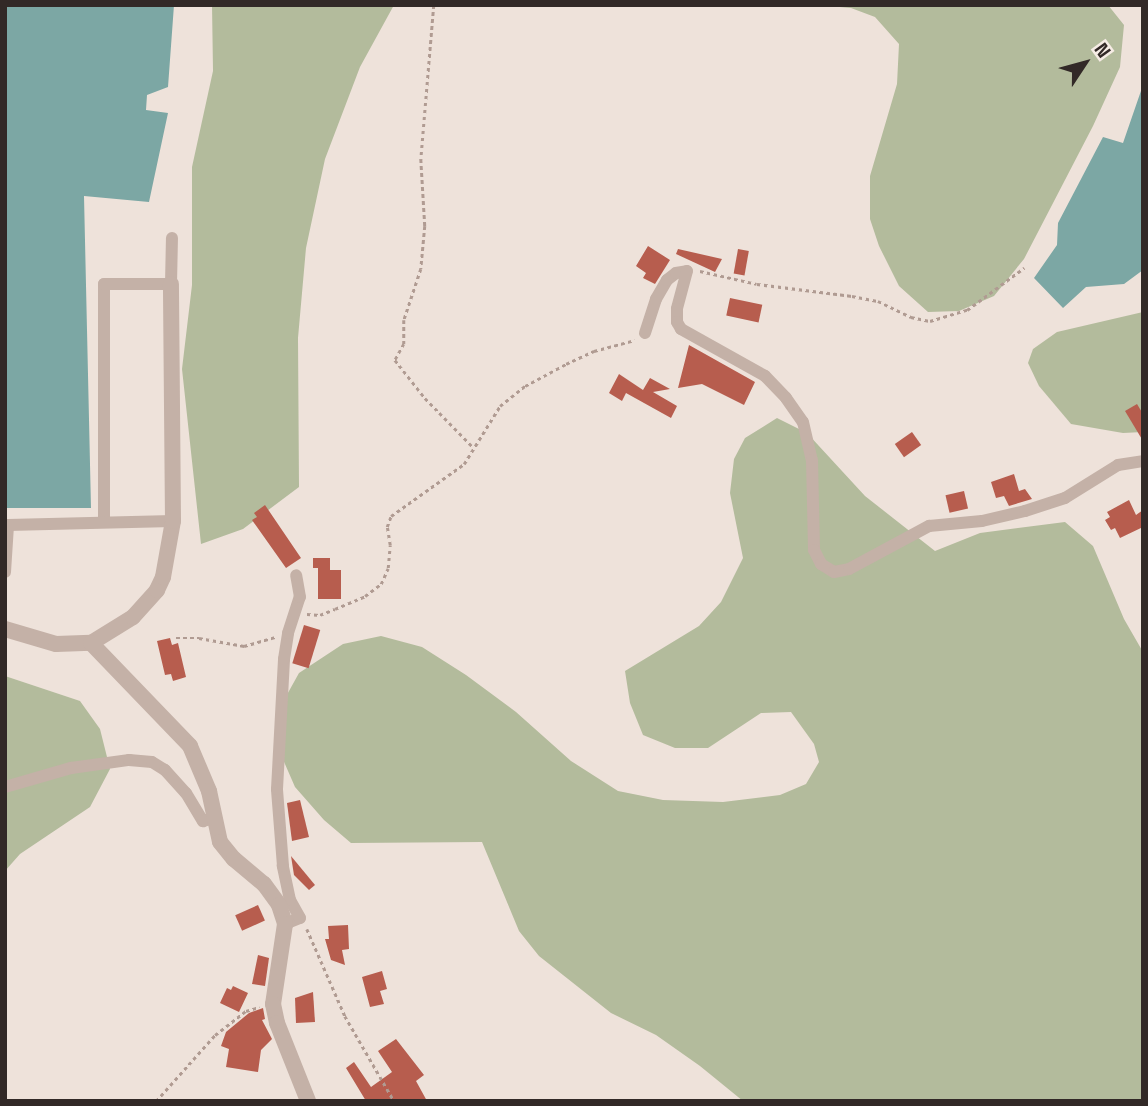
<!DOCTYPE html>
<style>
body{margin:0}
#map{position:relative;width:1148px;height:1106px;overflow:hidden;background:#eee2da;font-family:"Space Grotesk",sans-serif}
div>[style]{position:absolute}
.green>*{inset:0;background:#b3bb9c}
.water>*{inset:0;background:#7ca7a4}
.building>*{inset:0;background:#b75d4e;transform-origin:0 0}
.path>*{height:2.5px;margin-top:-1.25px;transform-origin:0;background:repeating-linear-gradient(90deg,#b09b92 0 3.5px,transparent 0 7px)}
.minor>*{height:12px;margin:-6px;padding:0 6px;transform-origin:6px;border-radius:6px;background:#c4b1a7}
.tertiary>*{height:16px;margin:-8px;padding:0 8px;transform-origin:8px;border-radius:8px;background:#c4b1a7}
span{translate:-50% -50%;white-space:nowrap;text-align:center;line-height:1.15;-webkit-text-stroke:6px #f6ece5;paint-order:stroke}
.frame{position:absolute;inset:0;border:7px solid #322927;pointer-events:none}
.north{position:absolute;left:1050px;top:28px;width:70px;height:70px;-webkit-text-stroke:5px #f6ece5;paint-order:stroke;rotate:54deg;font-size:19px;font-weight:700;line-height:28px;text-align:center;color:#322927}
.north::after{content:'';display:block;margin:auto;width:24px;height:32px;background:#322927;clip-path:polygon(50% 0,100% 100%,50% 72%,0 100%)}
</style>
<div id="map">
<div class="green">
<div style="clip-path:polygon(212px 5px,394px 5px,360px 67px,325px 159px,306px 248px,298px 338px,299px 487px,243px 529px,201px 544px,182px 369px,192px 285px,192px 167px,213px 71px)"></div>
<div style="clip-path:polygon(817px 5px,1108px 5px,1124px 25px,1120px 67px,1093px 126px,1024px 259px,994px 296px,959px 311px,928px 312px,899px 286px,879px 246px,870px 219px,870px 176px,897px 84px,899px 44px,875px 17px,851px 8px)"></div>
<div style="clip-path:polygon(1143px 312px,1143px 432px,1123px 433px,1071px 424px,1039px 386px,1028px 363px,1033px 349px,1057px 332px)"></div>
<div style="clip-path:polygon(777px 418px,807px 433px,865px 496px,935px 551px,980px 533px,1065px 522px,1093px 546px,1124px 619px,1143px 652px,1143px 1101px,743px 1101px,700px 1066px,656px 1035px,611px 1013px,539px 956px,519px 931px,482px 842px,351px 843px,324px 820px,295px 787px,278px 748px,279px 709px,299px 673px,343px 644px,381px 636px,422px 647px,466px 675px,516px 712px,571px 761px,618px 791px,663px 800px,723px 802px,780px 795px,806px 784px,819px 762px,814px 744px,791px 712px,761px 713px,708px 748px,675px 748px,643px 735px,630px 703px,625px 671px,699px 626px,721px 602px,743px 558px,730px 493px,734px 459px,745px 438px)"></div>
<div style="clip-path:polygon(5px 676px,80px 701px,100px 729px,110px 769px,90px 807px,20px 854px,5px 871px)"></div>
</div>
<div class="water">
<div style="clip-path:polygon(5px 5px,174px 5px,168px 87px,147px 95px,146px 110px,168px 113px,149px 202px,84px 196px,91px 508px,5px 508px)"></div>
<div style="clip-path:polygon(1143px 85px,1143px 270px,1124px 284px,1086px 287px,1063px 308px,1034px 278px,1057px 245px,1058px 223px,1103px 137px,1123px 143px)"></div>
</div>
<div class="building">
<div style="clip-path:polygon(648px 246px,670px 260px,655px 284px,643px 278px,646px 273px,636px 266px)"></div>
<div style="clip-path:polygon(678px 249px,722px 259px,715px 272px,676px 254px)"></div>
<div style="left:738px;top:249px;width:11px;height:25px;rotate:10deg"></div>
<div style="left:730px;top:298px;width:33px;height:18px;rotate:12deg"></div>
<div style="clip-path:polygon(689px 345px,755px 382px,744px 405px,702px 384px,678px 388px)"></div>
<div style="clip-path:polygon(619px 374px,643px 390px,650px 378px,670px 389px,653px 392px,677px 406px,671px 418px,626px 393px,622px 401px,609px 393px)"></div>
<div style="clip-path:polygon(1137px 404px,1143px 414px,1143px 441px,1125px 411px)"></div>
<div style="left:912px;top:432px;width:16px;height:21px;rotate:55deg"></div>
<div style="clip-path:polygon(1014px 474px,1019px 491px,1025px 489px,1032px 499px,1009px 506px,1004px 496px,996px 498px,991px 482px)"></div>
<div style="left:964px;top:491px;width:18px;height:19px;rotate:77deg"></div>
<div style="clip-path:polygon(1129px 500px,1136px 515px,1143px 510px,1143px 527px,1120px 538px,1115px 528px,1111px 530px,1105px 520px,1110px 517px,1107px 512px)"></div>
<div style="clip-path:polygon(265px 505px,301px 558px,286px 568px,252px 520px,257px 517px,254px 513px)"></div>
<div style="clip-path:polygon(313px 558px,330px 558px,330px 570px,341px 570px,341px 599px,318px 599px,318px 568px,313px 568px)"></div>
<div style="left:304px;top:625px;width:17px;height:40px;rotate:17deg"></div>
<div style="clip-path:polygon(170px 638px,172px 645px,178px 643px,186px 677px,173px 681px,171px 674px,165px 675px,157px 641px)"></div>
<div style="clip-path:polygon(300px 800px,309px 837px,292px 841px,287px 803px)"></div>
<div style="clip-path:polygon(291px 856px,315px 885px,309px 890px,294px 875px)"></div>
<div style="left:258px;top:905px;width:17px;height:25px;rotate:66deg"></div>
<div style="clip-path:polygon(348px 925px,349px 949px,342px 950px,345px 965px,331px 960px,325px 939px,329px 939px,328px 926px)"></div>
<div style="clip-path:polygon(258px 955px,269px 958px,265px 986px,252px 984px)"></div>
<div style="clip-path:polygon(382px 971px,387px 989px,380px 991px,384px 1004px,370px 1007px,362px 977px)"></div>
<div style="clip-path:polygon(233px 986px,248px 993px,239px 1012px,220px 1003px,227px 988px,231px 990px)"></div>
<div style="clip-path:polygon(313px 992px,315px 1022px,296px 1023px,295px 998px)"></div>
<div style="clip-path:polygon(263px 1008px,265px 1019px,262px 1020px,272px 1039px,261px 1050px,258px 1072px,226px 1067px,229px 1049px,221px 1046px,226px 1032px,249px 1013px)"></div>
<div style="clip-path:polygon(396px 1039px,424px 1075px,416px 1081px,427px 1101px,366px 1101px,346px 1068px,354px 1062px,371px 1087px,392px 1072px,378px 1051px)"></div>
</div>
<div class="path">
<div style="left:434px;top:5px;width:155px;rotate:94.8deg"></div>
<div style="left:421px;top:159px;width:67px;rotate:86.6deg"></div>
<div style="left:425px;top:226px;width:43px;rotate:95.3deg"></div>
<div style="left:421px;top:269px;width:54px;rotate:108.4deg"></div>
<div style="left:404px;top:320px;width:24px;rotate:90deg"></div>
<div style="left:404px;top:344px;width:18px;rotate:119deg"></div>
<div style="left:395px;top:360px;width:48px;rotate:51.7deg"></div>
<div style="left:425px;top:398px;width:69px;rotate:45.6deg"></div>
<div style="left:700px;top:271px;width:58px;rotate:12.8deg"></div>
<div style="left:757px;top:284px;width:96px;rotate:7.2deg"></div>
<div style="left:852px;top:296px;width:26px;rotate:11deg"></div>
<div style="left:878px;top:301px;width:37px;rotate:26deg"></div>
<div style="left:911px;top:317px;width:19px;rotate:12deg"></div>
<div style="left:930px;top:321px;width:39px;rotate:-17deg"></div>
<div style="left:967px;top:310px;width:71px;rotate:-36.4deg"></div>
<div style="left:307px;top:614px;width:13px;rotate:4deg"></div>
<div style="left:320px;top:615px;width:16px;rotate:-22deg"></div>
<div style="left:335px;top:609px;width:33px;rotate:-23deg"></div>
<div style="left:365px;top:596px;width:20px;rotate:-37deg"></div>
<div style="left:381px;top:584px;width:17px;rotate:-66deg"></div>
<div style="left:388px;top:568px;width:23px;rotate:-85deg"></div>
<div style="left:390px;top:545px;width:18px;rotate:-99deg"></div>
<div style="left:387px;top:527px;width:12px;rotate:-70deg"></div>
<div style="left:391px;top:516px;width:90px;rotate:-35.5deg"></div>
<div style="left:464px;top:464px;width:68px;rotate:-58.2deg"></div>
<div style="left:500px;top:406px;width:32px;rotate:-39deg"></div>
<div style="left:525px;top:386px;width:47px;rotate:-28.2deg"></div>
<div style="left:566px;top:364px;width:31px;rotate:-25deg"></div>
<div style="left:594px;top:351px;width:42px;rotate:-15deg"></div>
<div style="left:176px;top:638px;width:23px"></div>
<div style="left:199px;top:638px;width:46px;rotate:10.1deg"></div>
<div style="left:244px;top:646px;width:32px;rotate:-16deg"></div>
<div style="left:307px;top:929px;width:95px;rotate:66.4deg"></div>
<div style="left:345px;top:1016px;width:98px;rotate:60deg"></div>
<div style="left:156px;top:1101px;width:89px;rotate:-48.2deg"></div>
<div style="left:215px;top:1035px;width:39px;rotate:-38deg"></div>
<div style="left:246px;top:1011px;width:14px;rotate:-17deg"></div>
</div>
<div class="minor">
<div style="left:645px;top:333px;width:36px;rotate:-72deg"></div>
<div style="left:656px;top:299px;width:22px;rotate:-60deg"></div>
<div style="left:667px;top:280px;width:11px;rotate:-38deg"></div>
<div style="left:676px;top:273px;width:11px;rotate:-10deg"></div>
<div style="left:687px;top:271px;width:39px;rotate:105deg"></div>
<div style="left:677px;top:309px;width:13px;rotate:90deg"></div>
<div style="left:677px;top:322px;width:8px;rotate:60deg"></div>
<div style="left:681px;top:329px;width:96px;rotate:29.2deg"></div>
<div style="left:765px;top:376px;width:30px;rotate:46deg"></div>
<div style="left:786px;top:398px;width:29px;rotate:55deg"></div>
<div style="left:803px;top:422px;width:39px;rotate:77deg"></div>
<div style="left:812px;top:460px;width:90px;rotate:88.7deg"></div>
<div style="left:814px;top:550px;width:16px;rotate:63deg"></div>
<div style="left:821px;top:564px;width:15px;rotate:32deg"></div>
<div style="left:834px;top:572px;width:15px;rotate:-11deg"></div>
<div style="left:849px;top:569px;width:91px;rotate:-28.3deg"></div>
<div style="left:929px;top:526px;width:53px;rotate:-5.4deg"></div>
<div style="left:982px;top:521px;width:44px;rotate:-13.1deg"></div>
<div style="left:1025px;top:511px;width:42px;rotate:-18deg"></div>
<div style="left:1065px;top:498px;width:62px;rotate:-31.9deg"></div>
<div style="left:1118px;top:465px;width:25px;rotate:-9deg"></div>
<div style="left:104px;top:521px;width:237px;rotate:-90deg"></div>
<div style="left:104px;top:284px;width:67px"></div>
<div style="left:171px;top:284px;width:46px;rotate:-88.8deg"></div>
<div style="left:5px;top:572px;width:47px;rotate:-86.3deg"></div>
<div style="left:8px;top:525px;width:165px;rotate:-1.4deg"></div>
<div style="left:5px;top:787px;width:69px;rotate:-16.1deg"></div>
<div style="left:71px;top:768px;width:59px;rotate:-7.9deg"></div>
<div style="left:129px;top:760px;width:23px;rotate:5deg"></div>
<div style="left:152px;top:762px;width:15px;rotate:32deg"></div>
<div style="left:165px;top:770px;width:31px;rotate:48deg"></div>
<div style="left:186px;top:793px;width:33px;rotate:59deg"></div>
<div style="left:203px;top:821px;width:11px;rotate:-15deg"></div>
<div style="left:285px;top:924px;width:16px;rotate:-22deg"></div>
<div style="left:300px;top:918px;width:21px;rotate:-119deg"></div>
<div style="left:290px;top:900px;width:35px;rotate:-102deg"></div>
<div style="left:283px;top:866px;width:77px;rotate:-94.5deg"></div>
<div style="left:277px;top:789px;width:130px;rotate:-86.9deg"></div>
<div style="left:284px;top:659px;width:26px;rotate:-81deg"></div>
<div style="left:288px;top:633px;width:38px;rotate:-72deg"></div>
<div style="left:300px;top:597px;width:22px;rotate:-100deg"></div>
</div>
<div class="tertiary">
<div style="left:5px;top:629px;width:53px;rotate:16.4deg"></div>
<div style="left:56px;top:644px;width:35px;rotate:-2deg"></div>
<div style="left:91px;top:643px;width:49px;rotate:-31.8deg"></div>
<div style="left:133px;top:617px;width:36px;rotate:-48deg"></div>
<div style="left:157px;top:590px;width:14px;rotate:-65deg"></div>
<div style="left:163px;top:577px;width:57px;rotate:-79.9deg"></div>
<div style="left:173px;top:521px;width:237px;rotate:-90.5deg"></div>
<div style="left:91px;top:643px;width:143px;rotate:46.1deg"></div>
<div style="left:190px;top:746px;width:49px;rotate:67.1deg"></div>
<div style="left:209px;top:791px;width:52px;rotate:77.8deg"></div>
<div style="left:220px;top:842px;width:22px;rotate:51deg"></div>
<div style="left:234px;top:859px;width:39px;rotate:40deg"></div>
<div style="left:264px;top:884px;width:26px;rotate:54deg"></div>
<div style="left:279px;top:905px;width:20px;rotate:72deg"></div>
<div style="left:285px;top:924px;width:81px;rotate:98.5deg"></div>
<div style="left:273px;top:1004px;width:19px;rotate:78deg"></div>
<div style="left:277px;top:1023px;width:84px;rotate:68.3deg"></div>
</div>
<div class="frame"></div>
<div class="north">N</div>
</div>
